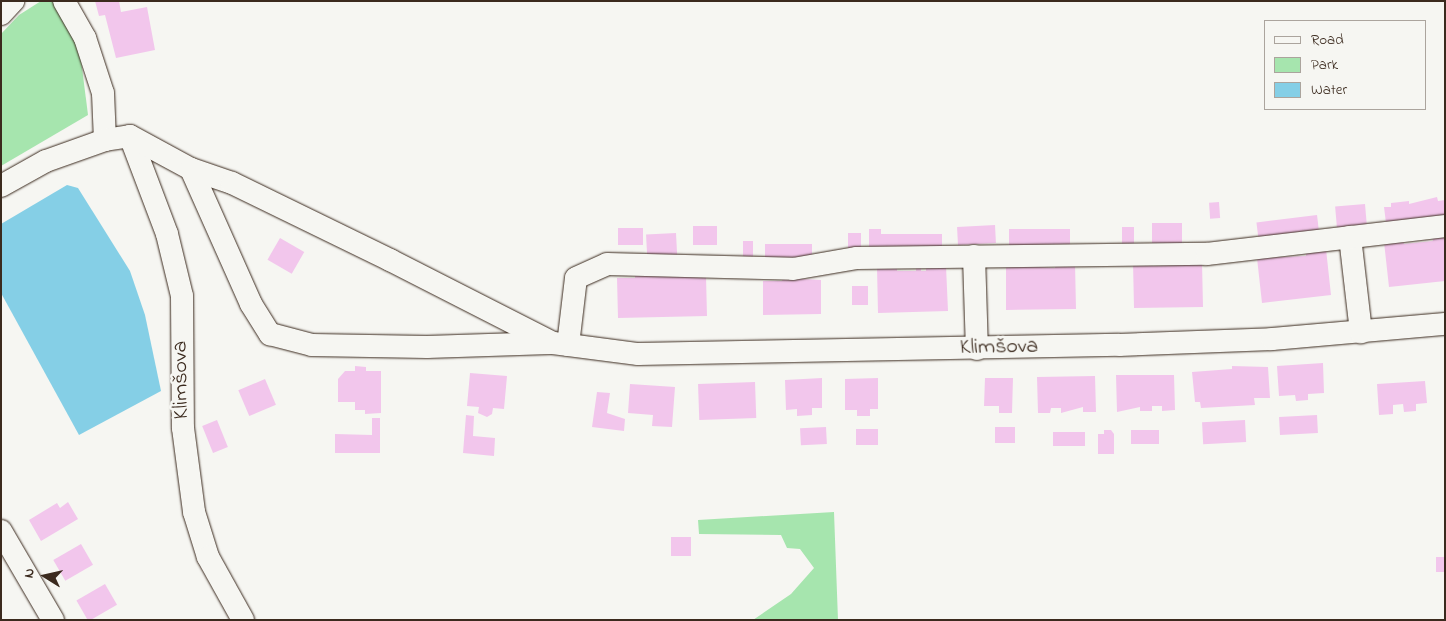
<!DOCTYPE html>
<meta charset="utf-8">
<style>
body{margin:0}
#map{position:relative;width:1446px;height:621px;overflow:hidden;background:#f6f6f2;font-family:"Indie Flower",sans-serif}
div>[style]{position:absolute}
.green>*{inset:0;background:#a6e5ae}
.water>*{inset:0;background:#85cfe6}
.building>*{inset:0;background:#f2c6ec;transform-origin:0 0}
.roads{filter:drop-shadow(0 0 1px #3b2a1e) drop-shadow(0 0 1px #3b2a1e)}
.minor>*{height:22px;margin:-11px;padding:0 11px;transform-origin:11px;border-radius:11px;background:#f6f6f2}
span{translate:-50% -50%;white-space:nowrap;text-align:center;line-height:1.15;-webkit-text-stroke:5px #f6f6f2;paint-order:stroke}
.street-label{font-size:22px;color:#3b2a1e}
.frame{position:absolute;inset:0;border:2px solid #3b2a1e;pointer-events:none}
.legend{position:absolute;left:1264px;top:20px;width:162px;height:90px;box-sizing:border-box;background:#f6f6f2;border:1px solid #aba49d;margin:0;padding:6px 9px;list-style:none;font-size:15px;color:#3b2a1e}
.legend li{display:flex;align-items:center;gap:10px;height:25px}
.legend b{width:25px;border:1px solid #aba49d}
.north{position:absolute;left:20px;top:551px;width:50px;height:50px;-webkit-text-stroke:4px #f6f6f2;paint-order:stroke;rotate:280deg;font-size:14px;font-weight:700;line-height:20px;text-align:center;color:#3b2a1e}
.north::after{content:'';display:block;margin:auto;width:18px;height:22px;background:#3b2a1e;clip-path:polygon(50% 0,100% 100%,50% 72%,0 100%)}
</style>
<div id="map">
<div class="green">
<div style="clip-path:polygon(41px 1px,53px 1px,79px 44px,88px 115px,1px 166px,1px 34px,19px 15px)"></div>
<div style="clip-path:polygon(834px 512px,838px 620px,753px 620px,791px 594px,814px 568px,800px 549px,787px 548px,781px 535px,699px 534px,698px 520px)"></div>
</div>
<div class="water">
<div style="clip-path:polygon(67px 185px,78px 188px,130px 271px,145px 315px,161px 391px,79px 435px,1px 293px,1px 224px)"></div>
</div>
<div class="building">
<div style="clip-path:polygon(95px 1px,119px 1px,121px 12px,147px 7px,155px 50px,116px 58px,105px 15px,99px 16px)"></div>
<div style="clip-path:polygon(1437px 197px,1438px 201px,1445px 200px,1445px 215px,1386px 223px,1384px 207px,1391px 207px,1391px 203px,1409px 201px,1409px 204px)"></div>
<div style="left:1219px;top:202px;width:16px;height:10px;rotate:86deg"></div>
<div style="left:1365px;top:204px;width:22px;height:30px;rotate:85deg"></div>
<div style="left:1317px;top:215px;width:16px;height:61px;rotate:83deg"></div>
<div style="left:1182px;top:223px;width:20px;height:30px;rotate:90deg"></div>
<div style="left:995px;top:225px;width:18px;height:38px;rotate:87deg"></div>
<div style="left:693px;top:226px;width:24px;height:19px"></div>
<div style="left:1122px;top:227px;width:12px;height:17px"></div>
<div style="left:618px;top:228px;width:25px;height:17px"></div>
<div style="clip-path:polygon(869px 229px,881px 229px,881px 234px,942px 234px,942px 249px,869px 247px)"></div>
<div style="left:1070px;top:229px;width:16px;height:61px;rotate:90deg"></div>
<div style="left:676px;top:233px;width:22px;height:30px;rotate:87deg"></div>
<div style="left:848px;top:233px;width:13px;height:16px"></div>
<div style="clip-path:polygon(1445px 235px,1445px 281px,1389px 287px,1384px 242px,1403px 240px,1404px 244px,1433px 241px,1432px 236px)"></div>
<div style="left:280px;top:238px;width:28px;height:25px;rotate:30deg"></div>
<div style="left:743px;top:241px;width:10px;height:16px"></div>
<div style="left:812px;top:244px;width:14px;height:47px;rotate:90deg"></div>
<div style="clip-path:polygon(1326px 249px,1331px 295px,1262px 303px,1257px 258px,1306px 256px,1306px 251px)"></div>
<div style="clip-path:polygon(1133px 262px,1153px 262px,1153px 266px,1202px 262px,1203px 307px,1134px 308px)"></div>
<div style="clip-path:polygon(1055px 263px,1075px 263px,1076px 309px,1006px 310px,1006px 265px,1055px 268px)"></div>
<div style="clip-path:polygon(897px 266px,897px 271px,916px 271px,916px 266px,921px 266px,921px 271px,926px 271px,926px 266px,946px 266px,948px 311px,878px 313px,877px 267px)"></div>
<div style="clip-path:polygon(635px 275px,706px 276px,707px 316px,618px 318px,617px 278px,635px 278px)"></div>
<div style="clip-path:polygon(783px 278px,821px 280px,821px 314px,763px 315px,763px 281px,782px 281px)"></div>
<div style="left:852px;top:286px;width:16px;height:19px"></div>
<div style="clip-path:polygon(1323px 363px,1324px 393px,1308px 394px,1308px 400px,1296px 401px,1295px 395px,1279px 396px,1277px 366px)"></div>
<div style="clip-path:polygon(355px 366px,366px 367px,366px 371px,381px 371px,381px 413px,365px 414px,365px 410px,355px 410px,355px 402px,338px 402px,338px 379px,345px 371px,355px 371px)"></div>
<div style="clip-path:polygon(1232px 366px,1268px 367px,1270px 398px,1254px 398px,1255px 405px,1201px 408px,1200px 402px,1195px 402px,1192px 372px,1232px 369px)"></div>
<div style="clip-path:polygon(470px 373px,507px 376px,504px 409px,493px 408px,492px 414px,487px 417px,478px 413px,479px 407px,467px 406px)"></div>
<div style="clip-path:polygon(1116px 375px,1174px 375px,1175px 410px,1162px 411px,1162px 406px,1152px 406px,1152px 411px,1140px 411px,1140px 407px,1117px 412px)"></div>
<div style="clip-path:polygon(1095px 376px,1096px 412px,1083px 412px,1083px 407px,1061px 413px,1061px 408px,1051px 408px,1050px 413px,1038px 413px,1037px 377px)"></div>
<div style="clip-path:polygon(822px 378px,822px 408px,812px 408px,812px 415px,797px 416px,797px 409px,786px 410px,785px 380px)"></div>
<div style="clip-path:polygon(878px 378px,878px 409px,870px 409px,870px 416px,857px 416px,857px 410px,845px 410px,845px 379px)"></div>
<div style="clip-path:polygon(985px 378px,1013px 378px,1012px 413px,999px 413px,999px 406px,984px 406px)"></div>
<div style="left:265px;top:379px;width:28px;height:29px;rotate:67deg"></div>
<div style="clip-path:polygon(1425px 381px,1427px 403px,1416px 404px,1416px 411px,1404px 412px,1403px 404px,1393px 405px,1393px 414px,1379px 415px,1377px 384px)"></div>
<div style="left:755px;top:382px;width:36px;height:57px;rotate:88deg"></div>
<div style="clip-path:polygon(630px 384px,675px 387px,672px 427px,652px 426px,653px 415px,628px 413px)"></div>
<div style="clip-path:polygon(597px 392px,610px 393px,607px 413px,625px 419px,624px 431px,592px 427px)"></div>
<div style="clip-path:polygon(466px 415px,474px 416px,473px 436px,495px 438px,494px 456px,463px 453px)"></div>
<div style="left:1317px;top:415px;width:18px;height:38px;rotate:87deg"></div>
<div style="clip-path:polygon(372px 418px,380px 418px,380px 453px,335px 453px,335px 434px,372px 435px)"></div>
<div style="left:217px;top:420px;width:29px;height:16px;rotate:68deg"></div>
<div style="left:1245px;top:420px;width:22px;height:43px;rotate:87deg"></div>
<div style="left:826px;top:427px;width:17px;height:26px;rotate:87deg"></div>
<div style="left:995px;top:427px;width:20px;height:16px"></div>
<div style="left:856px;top:429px;width:22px;height:16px"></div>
<div style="clip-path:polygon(1104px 430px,1111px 430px,1114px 434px,1114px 454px,1098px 454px,1098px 434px,1104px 434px)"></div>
<div style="left:1159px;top:430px;width:14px;height:28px;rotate:90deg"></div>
<div style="left:1053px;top:432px;width:32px;height:14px"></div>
<div style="clip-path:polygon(68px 502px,78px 519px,41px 541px,29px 520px,57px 503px,60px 508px)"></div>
<div style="left:671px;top:537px;width:20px;height:19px"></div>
<div style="left:81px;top:544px;width:24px;height:32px;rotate:60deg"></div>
<div style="left:1436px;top:557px;width:9px;height:15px"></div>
<div style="left:105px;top:584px;width:24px;height:33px;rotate:60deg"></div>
</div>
<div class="roads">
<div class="minor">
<div style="left:64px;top:1px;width:43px;rotate:60.4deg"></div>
<div style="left:85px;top:38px;width:58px;rotate:71.9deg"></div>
<div style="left:103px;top:93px;width:47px;rotate:87.6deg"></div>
<div style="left:1px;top:14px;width:18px;rotate:-47deg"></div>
<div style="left:130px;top:136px;width:105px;rotate:69.3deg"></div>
<div style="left:167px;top:234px;width:64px;rotate:76.4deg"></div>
<div style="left:182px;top:296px;width:132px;rotate:89.6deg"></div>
<div style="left:183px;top:428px;width:85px;rotate:82.5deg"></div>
<div style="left:194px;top:512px;width:47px;rotate:72.7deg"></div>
<div style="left:208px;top:557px;width:72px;rotate:60.9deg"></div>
<div style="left:191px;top:169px;width:148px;rotate:66deg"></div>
<div style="left:251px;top:304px;width:36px;rotate:58deg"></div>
<div style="left:270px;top:334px;width:43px;rotate:14.7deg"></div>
<div style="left:312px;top:345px;width:115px;rotate:1deg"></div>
<div style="left:427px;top:347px;width:123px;rotate:-1.9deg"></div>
<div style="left:1px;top:186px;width:51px;rotate:-29.1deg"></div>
<div style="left:46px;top:161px;width:63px;rotate:-19.6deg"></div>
<div style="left:105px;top:140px;width:25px;rotate:-9deg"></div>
<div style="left:130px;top:136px;width:69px;rotate:28.4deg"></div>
<div style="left:191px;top:169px;width:43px;rotate:18.9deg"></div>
<div style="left:232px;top:183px;width:176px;rotate:26deg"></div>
<div style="left:390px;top:260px;width:183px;rotate:27deg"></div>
<div style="left:553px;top:343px;width:86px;rotate:7.4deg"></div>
<div style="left:638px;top:354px;width:481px;rotate:-1.1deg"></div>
<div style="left:1119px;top:345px;width:153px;rotate:-2.2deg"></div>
<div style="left:1272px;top:339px;width:174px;rotate:-5deg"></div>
<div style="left:1350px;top:237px;width:96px;rotate:83.4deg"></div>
<div style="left:974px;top:256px;width:93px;rotate:88.2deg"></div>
<div style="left:568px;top:345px;width:67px;rotate:-83.2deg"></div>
<div style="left:576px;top:278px;width:34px;rotate:-24deg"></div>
<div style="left:607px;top:264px;width:186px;rotate:1.5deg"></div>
<div style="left:793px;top:269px;width:65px;rotate:-9.8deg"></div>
<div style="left:857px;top:258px;width:350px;rotate:-0.7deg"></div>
<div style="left:1207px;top:254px;width:240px;rotate:-6.7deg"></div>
<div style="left:1px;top:531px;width:103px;rotate:59.7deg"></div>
</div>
</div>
<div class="street-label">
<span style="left:999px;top:348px;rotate:-1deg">Klimšova</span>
<span style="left:182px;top:380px;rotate:-91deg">Klimšova</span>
</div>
<div class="frame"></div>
<ul class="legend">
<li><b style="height:6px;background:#f6f6f2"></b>Road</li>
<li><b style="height:14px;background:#a6e5ae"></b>Park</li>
<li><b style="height:14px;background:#85cfe6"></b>Water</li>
</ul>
<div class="north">N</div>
</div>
